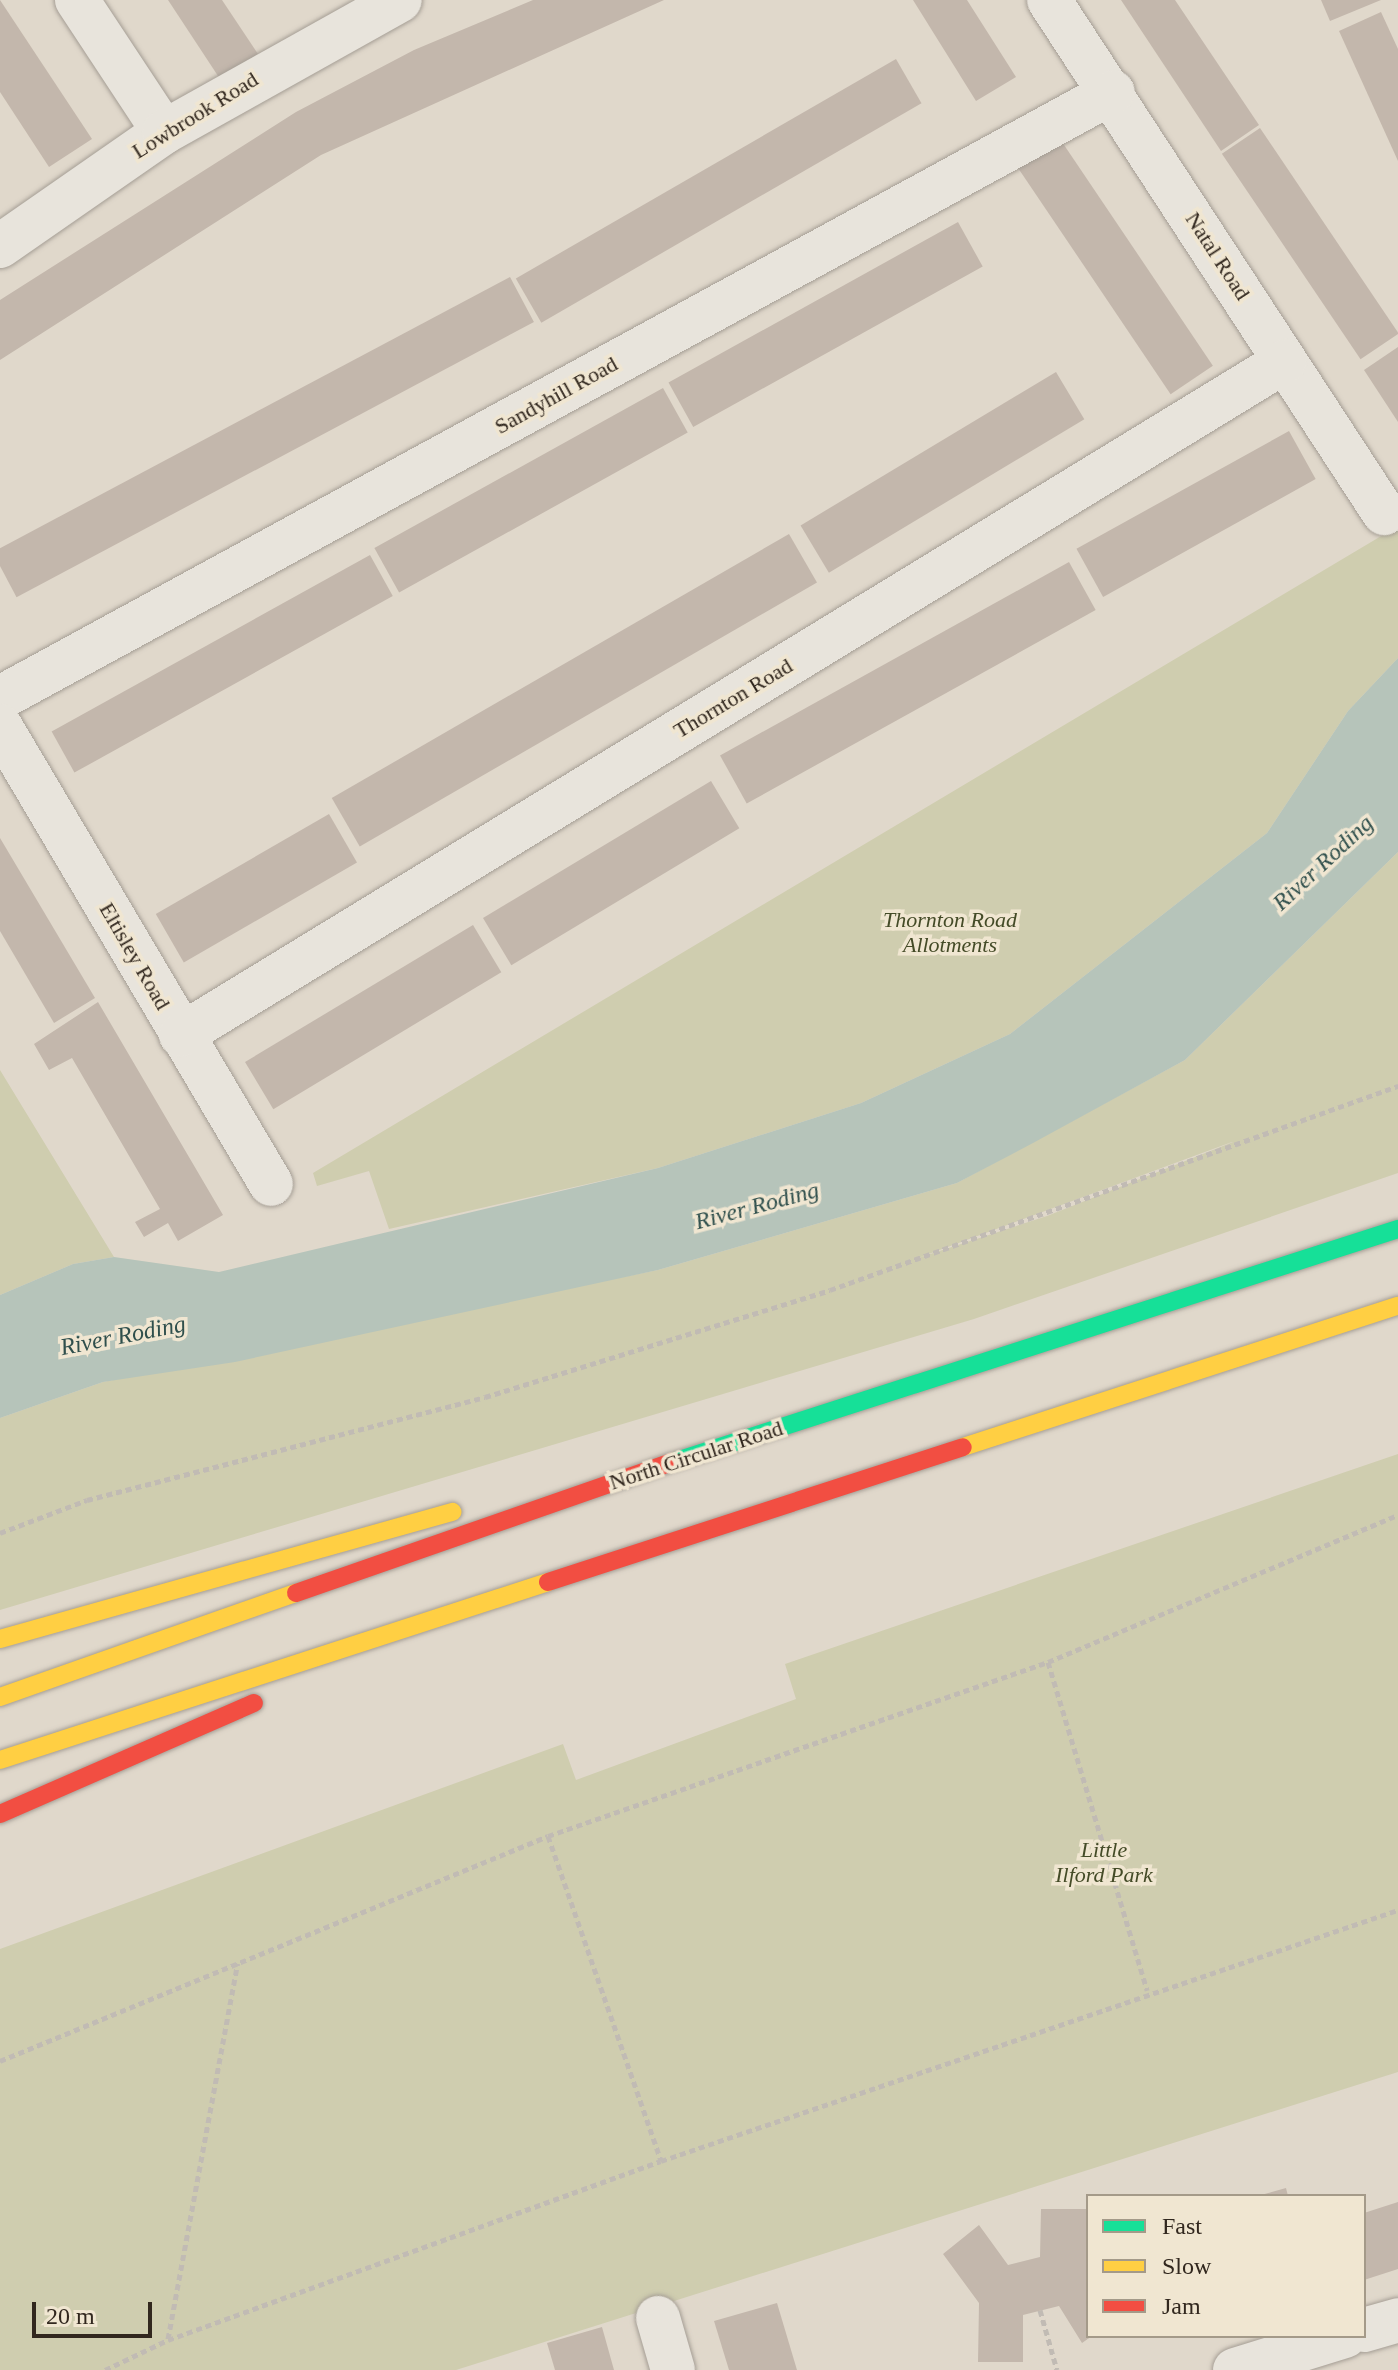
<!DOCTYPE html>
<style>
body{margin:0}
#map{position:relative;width:1398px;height:2370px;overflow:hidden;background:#e0d8cb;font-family:"Times New Roman",serif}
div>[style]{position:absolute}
.green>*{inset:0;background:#cfcdaf}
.water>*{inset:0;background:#b6c4ba}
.building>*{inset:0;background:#c3b7ac;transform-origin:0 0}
.path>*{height:5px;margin-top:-2.5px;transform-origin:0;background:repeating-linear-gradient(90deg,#c1bbb4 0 6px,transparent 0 10px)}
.roads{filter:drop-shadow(0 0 2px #a59e95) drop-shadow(0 0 2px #a59e95)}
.street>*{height:44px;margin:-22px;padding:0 22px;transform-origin:22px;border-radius:22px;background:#e8e4dc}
.fast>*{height:18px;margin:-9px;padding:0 9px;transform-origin:9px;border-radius:9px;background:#16e098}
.slow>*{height:18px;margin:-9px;padding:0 9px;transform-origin:9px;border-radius:9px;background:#ffcf43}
.jam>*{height:18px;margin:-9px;padding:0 9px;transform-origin:9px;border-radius:9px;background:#f24e42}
span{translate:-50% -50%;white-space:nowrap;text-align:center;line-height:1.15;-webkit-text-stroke:7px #f0e6d1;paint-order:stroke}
.street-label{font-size:22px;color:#31271e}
.park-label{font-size:22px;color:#444b27;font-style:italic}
.water-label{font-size:24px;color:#2f4f4c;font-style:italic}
.legend{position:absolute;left:1086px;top:2194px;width:280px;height:144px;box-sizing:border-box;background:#f0e6d1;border:2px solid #a49a89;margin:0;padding:10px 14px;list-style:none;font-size:24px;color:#31271e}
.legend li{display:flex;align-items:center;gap:16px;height:40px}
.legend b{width:40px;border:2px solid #a49a89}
.scale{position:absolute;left:32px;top:2302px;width:120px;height:36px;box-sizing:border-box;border:4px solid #31271e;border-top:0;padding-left:10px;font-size:24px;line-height:28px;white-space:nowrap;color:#31271e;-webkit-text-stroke:6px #f0e6d1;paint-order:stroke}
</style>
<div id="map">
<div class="green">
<div style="clip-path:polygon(1398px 526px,1398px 658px,1348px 711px,1267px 833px,1010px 1034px,861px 1103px,658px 1168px,389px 1229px,369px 1171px,317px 1186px,313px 1173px)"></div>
<div style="clip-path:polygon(evenodd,1398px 852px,1398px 1173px,974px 1319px,0 1610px,0 1418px,103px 1382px,658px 1270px,957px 1183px,1185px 1060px,1398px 852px,1233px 1142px,1047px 1216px,918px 1258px,1232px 1142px,1233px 1142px)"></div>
<div style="clip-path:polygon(0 1070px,114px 1257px,73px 1264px,0 1295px)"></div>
<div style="clip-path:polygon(1398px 1454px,1398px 2072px,456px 2370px,0 2370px,0 1949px,563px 1744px,576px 1780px,796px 1699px,785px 1664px)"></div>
</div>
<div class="water">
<div style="clip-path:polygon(1398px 658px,1398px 852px,1185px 1060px,1033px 1143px,957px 1183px,658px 1270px,235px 1362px,103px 1382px,0 1418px,0 1295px,73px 1264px,114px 1257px,219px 1272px,658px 1168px,861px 1103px,1010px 1034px,1267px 833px,1348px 711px)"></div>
</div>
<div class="building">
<div style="clip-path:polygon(0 0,92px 139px,49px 167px,0 92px)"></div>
<div style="clip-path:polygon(168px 0,222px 0,258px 54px,220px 79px)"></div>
<div style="clip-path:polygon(533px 0,664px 0,321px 155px,0 360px,0 300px,296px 112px,414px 50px)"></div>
<div style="clip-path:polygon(913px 0,967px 0,1016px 77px,976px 101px)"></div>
<div style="clip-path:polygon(1121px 0,1175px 0,1259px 125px,1221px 151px)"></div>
<div style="clip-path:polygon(1321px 0,1381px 0,1330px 21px)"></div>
<div style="clip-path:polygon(1381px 12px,1398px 49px,1398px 161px,1339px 31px)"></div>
<div style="left:896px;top:59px;width:51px;height:439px;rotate:60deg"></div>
<div style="left:1260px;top:128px;width:248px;height:46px;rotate:56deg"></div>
<div style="left:1058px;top:136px;width:277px;height:51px;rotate:56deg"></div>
<div style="left:958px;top:222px;width:51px;height:331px;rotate:61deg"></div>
<div style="left:510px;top:277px;width:51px;height:586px;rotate:62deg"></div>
<div style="clip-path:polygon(1398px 347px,1398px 422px,1364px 370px)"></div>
<div style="left:1056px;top:372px;width:55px;height:298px;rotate:59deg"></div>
<div style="left:663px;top:388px;width:51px;height:330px;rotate:61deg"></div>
<div style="left:1289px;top:431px;width:55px;height:243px;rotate:61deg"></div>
<div style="left:789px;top:534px;width:56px;height:528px;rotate:60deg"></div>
<div style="left:370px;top:555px;width:47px;height:364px;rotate:61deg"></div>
<div style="left:1069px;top:562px;width:55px;height:399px;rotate:61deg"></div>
<div style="left:711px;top:781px;width:55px;height:266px;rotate:59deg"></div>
<div style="left:329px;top:814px;width:56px;height:200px;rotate:60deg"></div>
<div style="clip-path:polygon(0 838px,95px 998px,54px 1023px,0 931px)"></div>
<div style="left:473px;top:925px;width:55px;height:266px;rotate:59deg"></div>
<div style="clip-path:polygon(98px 1002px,223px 1215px,178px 1241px,168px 1223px,144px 1237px,135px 1222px,160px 1209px,72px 1058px,49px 1070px,34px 1044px)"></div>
<div style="clip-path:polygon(1286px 2188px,1288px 2196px,1261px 2196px,1261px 2195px)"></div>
<div style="clip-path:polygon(1398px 2202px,1398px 2269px,1364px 2280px,1364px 2213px)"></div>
<div style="clip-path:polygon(1041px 2209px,1087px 2209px,1092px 2336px,1082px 2343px,1059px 2306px,1023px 2315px,1023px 2362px,978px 2362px,979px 2303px,943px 2254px,979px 2225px,1008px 2265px,1040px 2257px)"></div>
<div style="clip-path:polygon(777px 2303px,797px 2370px,729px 2370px,714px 2321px)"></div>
<div style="clip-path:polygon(602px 2327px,614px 2370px,555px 2370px,547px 2343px)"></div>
</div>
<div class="path">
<div style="left:0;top:1533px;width:93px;rotate:-20.8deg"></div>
<div style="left:87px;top:1500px;width:411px;rotate:-14.5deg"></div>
<div style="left:485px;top:1397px;width:361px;rotate:-17.2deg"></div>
<div style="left:830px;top:1290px;width:604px;rotate:-19.76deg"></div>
<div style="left:1048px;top:1662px;width:343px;rotate:73.2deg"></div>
<div style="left:548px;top:1836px;width:344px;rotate:70.8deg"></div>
<div style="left:0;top:2061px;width:592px;rotate:-22.32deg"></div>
<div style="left:548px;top:1836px;width:529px;rotate:-19.19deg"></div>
<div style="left:1048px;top:1662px;width:380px;rotate:-22.8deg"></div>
<div style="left:1040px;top:2310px;width:62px;rotate:74.2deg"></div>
<div style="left:168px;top:2339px;width:382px;rotate:-79.5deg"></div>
<div style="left:105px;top:2370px;width:70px;rotate:-25.5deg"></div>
<div style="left:168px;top:2340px;width:524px;rotate:-19.96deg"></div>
<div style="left:661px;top:2161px;width:779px;rotate:-18.81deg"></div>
</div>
<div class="roads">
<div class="street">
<div style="left:77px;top:0;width:158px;rotate:56.6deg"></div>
<div style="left:1049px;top:0;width:613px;rotate:56.85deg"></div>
<div style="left:0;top:246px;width:200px;rotate:-34.8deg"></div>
<div style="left:164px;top:132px;width:270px;rotate:-29.2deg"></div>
<div style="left:0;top:698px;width:1267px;rotate:-28.57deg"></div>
<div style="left:0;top:726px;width:532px;rotate:59.39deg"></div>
<div style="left:181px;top:1035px;width:1293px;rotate:-31.4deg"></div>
<div style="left:658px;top:2318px;width:54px;rotate:73.9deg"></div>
<div style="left:1364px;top:2330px;width:35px;rotate:-16deg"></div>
<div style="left:1235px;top:2370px;width:115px;rotate:-17.2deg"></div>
</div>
<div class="fast">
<div style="left:673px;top:1462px;width:762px;rotate:-17.82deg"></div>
</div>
<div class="slow">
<div style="left:963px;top:1447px;width:457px;rotate:-18deg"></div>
<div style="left:0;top:1639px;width:470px;rotate:-15.7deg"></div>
<div style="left:0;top:1697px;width:314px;rotate:-19.4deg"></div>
<div style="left:0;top:1760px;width:576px;rotate:-17.99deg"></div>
</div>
<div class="jam">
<div style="left:548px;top:1582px;width:436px;rotate:-18deg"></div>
<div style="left:296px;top:1593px;width:399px;rotate:-19.2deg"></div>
<div style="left:0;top:1814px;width:277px;rotate:-23.6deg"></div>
</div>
</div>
<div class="street-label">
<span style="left:195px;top:115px;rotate:-32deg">Lowbrook Road</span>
<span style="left:1218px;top:256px;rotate:57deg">Natal Road</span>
<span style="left:556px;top:395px;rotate:-29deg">Sandyhill Road</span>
<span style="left:733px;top:698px;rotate:-31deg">Thornton Road</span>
<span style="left:135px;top:956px;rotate:60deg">Eltisley Road</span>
<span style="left:696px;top:1455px;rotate:-18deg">North Circular Road</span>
</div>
<div class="park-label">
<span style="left:950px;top:932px">Thornton Road<br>Allotments</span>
<span style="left:1104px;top:1862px">Little<br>Ilford Park</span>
</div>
<div class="water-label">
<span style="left:1323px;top:863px;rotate:-43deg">River Roding</span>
<span style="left:757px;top:1206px;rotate:-15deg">River Roding</span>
<span style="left:123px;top:1336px;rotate:-11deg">River Roding</span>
</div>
<ul class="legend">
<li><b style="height:10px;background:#16e098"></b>Fast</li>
<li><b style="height:10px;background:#ffcf43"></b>Slow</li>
<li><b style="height:10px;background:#f24e42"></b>Jam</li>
</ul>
<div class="scale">20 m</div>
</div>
